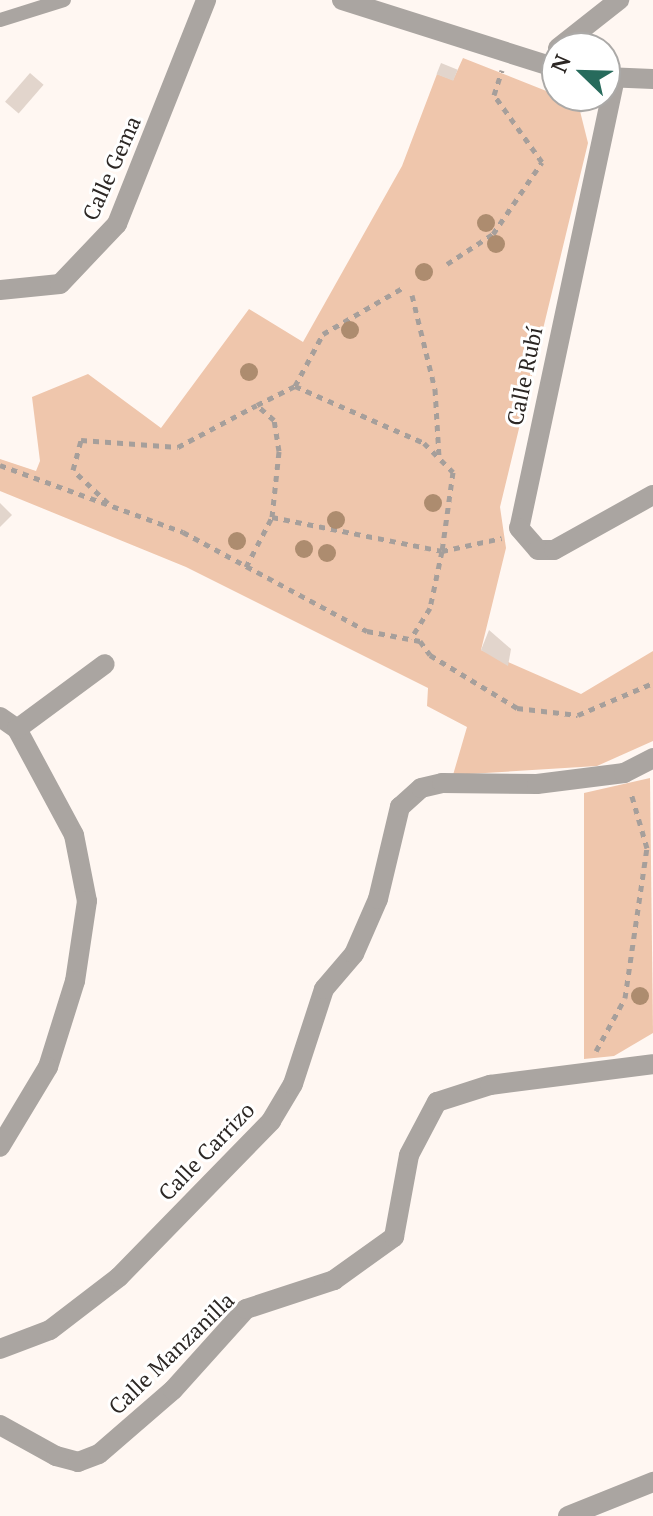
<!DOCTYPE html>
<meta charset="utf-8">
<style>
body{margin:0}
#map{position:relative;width:653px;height:1516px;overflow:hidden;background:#fff7f2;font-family:"PT Serif",serif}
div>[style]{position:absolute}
.green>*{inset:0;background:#efc6ac}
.building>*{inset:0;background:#e2d5cc;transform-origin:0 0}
.path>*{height:5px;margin-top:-2.5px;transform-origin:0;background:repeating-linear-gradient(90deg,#a69f9b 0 6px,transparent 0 12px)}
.service>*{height:14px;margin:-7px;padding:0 7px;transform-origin:7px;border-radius:7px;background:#aaa5a1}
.minor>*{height:20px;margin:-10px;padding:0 10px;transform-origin:10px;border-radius:10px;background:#aaa5a1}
.tertiary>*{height:20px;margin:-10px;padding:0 10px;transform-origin:10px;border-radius:10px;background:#aaa5a1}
.trees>*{width:18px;height:18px;margin:-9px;border-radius:50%;background:#ad8c6f}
span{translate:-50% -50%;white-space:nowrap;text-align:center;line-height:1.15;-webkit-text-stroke:6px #fff;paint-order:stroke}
.street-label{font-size:22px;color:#2c2724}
.north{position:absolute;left:541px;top:32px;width:80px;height:80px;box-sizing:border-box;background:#fff;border:2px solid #aba9a7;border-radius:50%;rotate:293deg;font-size:22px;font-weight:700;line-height:32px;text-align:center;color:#2c2724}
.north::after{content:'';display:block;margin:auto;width:28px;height:36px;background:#276b5c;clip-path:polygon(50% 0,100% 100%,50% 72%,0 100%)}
</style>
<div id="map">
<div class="green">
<div style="clip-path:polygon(463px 58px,564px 98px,580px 111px,588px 143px,500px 507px,506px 548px,481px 650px,581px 694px,653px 651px,653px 741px,597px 766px,453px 775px,467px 727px,427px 706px,428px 688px,186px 567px,0 491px,0 459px,36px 471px,40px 461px,32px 397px,88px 374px,161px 428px,249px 309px,303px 342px,402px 166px,437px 74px,453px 80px)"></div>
<div style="clip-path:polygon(650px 778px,653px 1033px,614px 1056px,584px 1059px,584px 793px)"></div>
</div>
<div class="building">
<div style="left:441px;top:63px;width:18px;height:12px;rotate:22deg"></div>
<div style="left:30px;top:73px;width:18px;height:38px;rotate:41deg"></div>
<div style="clip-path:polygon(0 503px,12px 515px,0 527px)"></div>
<div style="clip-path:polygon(489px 630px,511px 649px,508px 666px,481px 650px)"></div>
</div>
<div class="path">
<div style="left:447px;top:264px;width:55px;rotate:-33.1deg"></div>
<div style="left:493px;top:234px;width:87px;rotate:-55.8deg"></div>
<div style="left:542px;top:162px;width:82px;rotate:-125.6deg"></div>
<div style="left:494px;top:95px;width:26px;rotate:-72deg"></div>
<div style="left:412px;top:295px;width:97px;rotate:76.3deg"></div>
<div style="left:435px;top:389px;width:68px;rotate:86.6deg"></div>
<div style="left:295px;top:386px;width:59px;rotate:-61.7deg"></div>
<div style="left:323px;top:334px;width:94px;rotate:-30.1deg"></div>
<div style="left:0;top:465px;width:195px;rotate:20.1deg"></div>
<div style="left:183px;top:532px;width:209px;rotate:28.3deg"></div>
<div style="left:367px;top:631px;width:54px;rotate:10.7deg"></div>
<div style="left:420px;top:641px;width:17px;rotate:54deg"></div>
<div style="left:430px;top:655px;width:102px;rotate:31.3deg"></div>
<div style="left:517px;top:708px;width:61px;rotate:6.5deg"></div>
<div style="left:578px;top:715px;width:82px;rotate:-23.1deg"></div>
<div style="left:108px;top:503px;width:48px;rotate:-136.7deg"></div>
<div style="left:73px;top:470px;width:31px;rotate:-75deg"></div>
<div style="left:81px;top:440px;width:97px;rotate:4.1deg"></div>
<div style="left:178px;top:447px;width:89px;rotate:-28deg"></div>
<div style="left:272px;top:517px;width:66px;rotate:-83.9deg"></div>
<div style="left:279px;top:451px;width:31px;rotate:-99deg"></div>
<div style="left:274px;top:420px;width:23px;rotate:-139deg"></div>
<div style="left:257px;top:405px;width:42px;rotate:-26.6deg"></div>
<div style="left:295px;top:386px;width:141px;rotate:23.8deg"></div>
<div style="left:424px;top:443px;width:41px;rotate:45deg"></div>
<div style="left:453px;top:472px;width:80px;rotate:97.9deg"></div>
<div style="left:442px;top:551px;width:61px;rotate:-12.2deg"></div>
<div style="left:246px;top:567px;width:56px;rotate:-62.5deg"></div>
<div style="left:272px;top:517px;width:173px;rotate:11.3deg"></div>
<div style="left:442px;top:551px;width:58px;rotate:101.9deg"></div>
<div style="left:430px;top:608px;width:36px;rotate:122deg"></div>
<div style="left:596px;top:1051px;width:60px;rotate:-61.3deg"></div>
<div style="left:625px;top:998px;width:152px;rotate:-81.7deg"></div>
<div style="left:647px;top:848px;width:57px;rotate:-106.2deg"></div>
</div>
<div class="service">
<div style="left:0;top:20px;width:67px;rotate:-17.4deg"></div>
</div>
<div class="minor">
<div style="left:558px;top:48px;width:78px;rotate:-38.2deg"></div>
<div style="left:615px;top:78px;width:460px;rotate:102deg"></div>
<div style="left:519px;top:528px;width:29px;rotate:49deg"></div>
<div style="left:538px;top:550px;width:16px"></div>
<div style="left:554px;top:550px;width:113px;rotate:-29.1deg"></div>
<div style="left:0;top:290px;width:60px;rotate:-5.7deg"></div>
<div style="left:60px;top:284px;width:83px;rotate:-46.5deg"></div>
<div style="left:117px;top:224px;width:241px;rotate:-68.3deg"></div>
<div style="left:0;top:717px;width:21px;rotate:35deg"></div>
<div style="left:17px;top:729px;width:120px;rotate:61.7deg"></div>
<div style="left:74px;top:835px;width:67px;rotate:78.9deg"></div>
<div style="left:87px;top:901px;width:81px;rotate:98.5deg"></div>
<div style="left:75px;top:981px;width:90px;rotate:107.4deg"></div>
<div style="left:48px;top:1067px;width:93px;rotate:121deg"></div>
<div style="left:17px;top:729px;width:109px;rotate:-36.5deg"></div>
<div style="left:0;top:1349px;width:53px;rotate:-20.8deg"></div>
<div style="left:50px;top:1330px;width:87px;rotate:-37.5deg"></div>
<div style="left:119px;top:1277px;width:218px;rotate:-45.7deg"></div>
<div style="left:271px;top:1121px;width:43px;rotate:-59.3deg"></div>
<div style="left:293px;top:1084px;width:100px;rotate:-71.9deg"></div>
<div style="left:324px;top:989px;width:46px;rotate:-49.4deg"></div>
<div style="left:354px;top:954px;width:60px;rotate:-66.4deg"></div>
<div style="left:378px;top:899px;width:95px;rotate:-76.6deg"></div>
<div style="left:400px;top:807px;width:28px;rotate:-42deg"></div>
<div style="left:421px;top:788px;width:22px;rotate:-13deg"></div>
<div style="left:442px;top:783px;width:95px;rotate:0.6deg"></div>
<div style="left:537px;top:784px;width:88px;rotate:-7.2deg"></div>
<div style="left:624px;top:773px;width:33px;rotate:-27deg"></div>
<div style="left:0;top:1425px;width:64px;rotate:29deg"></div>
<div style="left:56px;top:1456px;width:23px;rotate:15deg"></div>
<div style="left:78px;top:1462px;width:22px;rotate:-21deg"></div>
<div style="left:99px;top:1454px;width:98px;rotate:-40.9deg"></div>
<div style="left:173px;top:1390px;width:109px;rotate:-48deg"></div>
<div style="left:246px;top:1309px;width:93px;rotate:-18.2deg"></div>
<div style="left:334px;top:1280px;width:74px;rotate:-35.6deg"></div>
<div style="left:394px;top:1237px;width:83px;rotate:-79.6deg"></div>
<div style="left:409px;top:1155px;width:60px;rotate:-62.2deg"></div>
<div style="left:437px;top:1102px;width:56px;rotate:-17.8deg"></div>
<div style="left:490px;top:1085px;width:164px;rotate:-7.3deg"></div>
<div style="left:568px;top:1516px;width:92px;rotate:-21.8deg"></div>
</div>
<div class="tertiary">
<div style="left:342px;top:0;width:225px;rotate:17.6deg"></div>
<div style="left:605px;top:77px;width:48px;rotate:2.4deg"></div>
</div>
<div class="trees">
<div style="left:486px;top:223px"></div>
<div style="left:496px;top:244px"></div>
<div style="left:424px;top:272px"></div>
<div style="left:350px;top:330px"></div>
<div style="left:249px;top:372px"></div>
<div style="left:433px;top:503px"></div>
<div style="left:336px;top:520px"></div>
<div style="left:237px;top:541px"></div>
<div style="left:304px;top:549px"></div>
<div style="left:327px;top:553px"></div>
<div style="left:640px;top:996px"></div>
</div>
<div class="street-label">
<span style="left:111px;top:168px;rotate:-66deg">Calle Gema</span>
<span style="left:524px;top:376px;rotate:-78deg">Calle Rubí</span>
<span style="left:206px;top:1151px;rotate:-46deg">Calle Carrizo</span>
<span style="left:171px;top:1353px;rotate:-44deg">Calle Manzanilla</span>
</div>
<div class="north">N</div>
</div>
